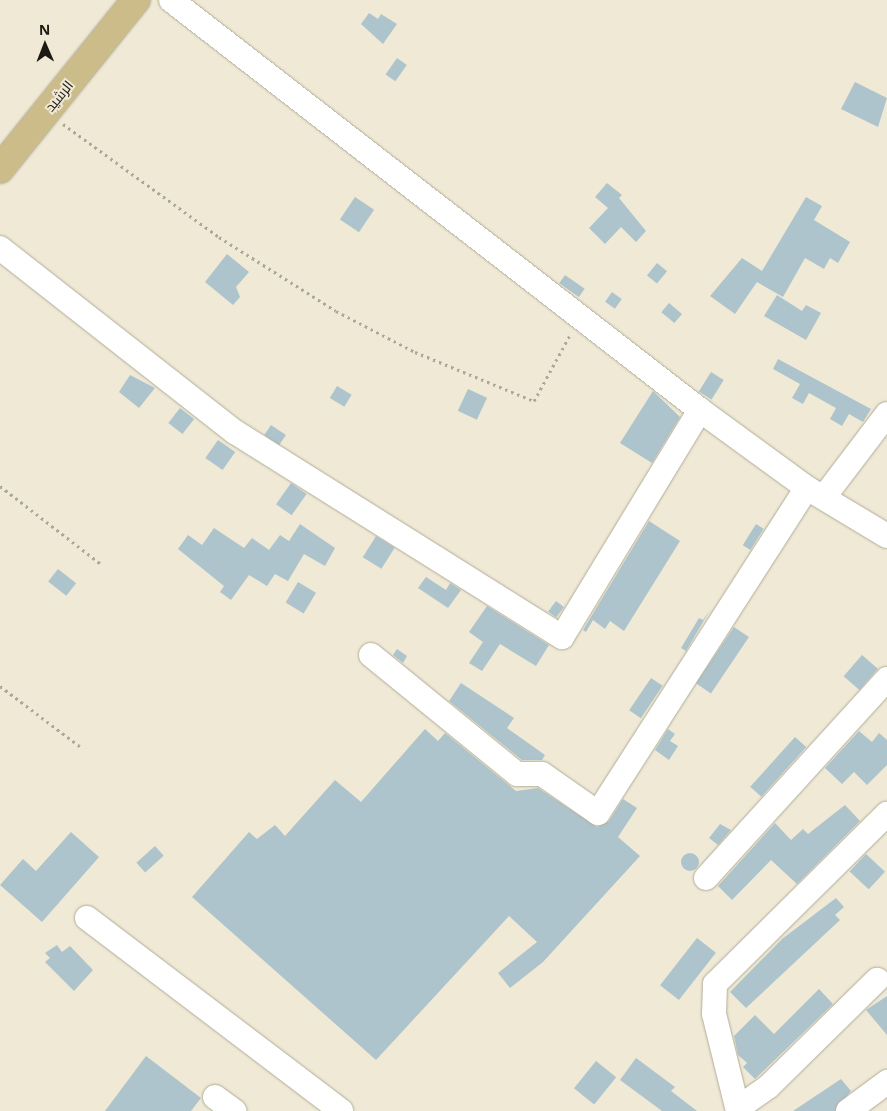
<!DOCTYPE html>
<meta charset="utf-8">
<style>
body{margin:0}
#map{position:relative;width:887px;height:1111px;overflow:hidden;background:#efe9d5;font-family:"Noto Sans",Cairo,sans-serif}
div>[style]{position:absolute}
.building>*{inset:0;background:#aec4cc;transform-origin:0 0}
.round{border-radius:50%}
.path>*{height:3px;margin-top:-1.5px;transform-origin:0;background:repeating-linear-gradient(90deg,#aca898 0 2.5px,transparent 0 6.5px)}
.roads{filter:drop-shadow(0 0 1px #b1ac99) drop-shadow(0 0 1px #b1ac99)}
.minor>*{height:24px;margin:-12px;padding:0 12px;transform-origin:12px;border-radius:12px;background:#fff}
.major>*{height:28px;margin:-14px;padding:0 14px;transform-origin:14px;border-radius:14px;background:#cbbc89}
span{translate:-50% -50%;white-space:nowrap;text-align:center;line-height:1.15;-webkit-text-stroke:4px #efe9d5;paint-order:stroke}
.street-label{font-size:14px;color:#1c1a13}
.north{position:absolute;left:20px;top:20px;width:50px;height:50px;-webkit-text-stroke:4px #efe9d5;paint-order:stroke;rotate:359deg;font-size:14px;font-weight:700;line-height:20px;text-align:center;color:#1c1a13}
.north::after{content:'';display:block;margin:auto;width:18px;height:22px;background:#1c1a13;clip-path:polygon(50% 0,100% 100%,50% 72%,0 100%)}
</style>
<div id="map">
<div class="building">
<div style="clip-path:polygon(369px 13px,378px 19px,381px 14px,397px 24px,383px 44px,361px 24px)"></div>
<div style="left:397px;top:58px;width:12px;height:20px;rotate:35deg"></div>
<div style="clip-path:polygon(855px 82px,887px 98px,878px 127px,841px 109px)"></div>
<div style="clip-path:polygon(607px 183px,622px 195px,619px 198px,646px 231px,636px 242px,621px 227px,605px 244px,589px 228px,608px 208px,595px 197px)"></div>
<div style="left:355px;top:197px;width:23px;height:27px;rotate:34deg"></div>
<div style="clip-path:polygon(806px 197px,822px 206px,814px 220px,850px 242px,838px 263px,830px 258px,824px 269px,805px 258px,783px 297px,757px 282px,735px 314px,710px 296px,742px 258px,762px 271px)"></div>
<div style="clip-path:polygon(227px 254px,249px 272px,236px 287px,240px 297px,233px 305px,205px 282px)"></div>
<div style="left:657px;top:263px;width:13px;height:16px;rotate:39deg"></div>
<div style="left:565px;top:275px;width:24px;height:10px;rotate:35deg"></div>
<div style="left:612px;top:292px;width:12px;height:12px;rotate:35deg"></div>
<div style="clip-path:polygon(777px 295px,802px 311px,806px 305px,821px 313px,806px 340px,764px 316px)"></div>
<div style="left:669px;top:303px;width:17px;height:12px;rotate:40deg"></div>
<div style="clip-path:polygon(778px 359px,871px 409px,863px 422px,849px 414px,842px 426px,830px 419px,836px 408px,809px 393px,803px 404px,792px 398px,800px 384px,773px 369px)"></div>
<div style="left:711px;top:372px;width:15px;height:23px;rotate:32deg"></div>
<div style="clip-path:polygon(130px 375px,155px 388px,139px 408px,119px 392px)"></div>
<div style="left:337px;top:386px;width:17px;height:14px;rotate:31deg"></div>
<div style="left:468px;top:389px;width:21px;height:24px;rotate:25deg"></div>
<div style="clip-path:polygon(653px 391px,680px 417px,652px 463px,620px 443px)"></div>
<div style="left:180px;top:408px;width:18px;height:19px;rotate:38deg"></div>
<div style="left:271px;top:425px;width:18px;height:12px;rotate:34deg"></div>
<div style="left:218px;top:440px;width:21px;height:22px;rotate:35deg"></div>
<div style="left:291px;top:483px;width:19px;height:26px;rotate:35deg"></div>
<div style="clip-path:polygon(649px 521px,680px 541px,624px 631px,610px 621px,605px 629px,593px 620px,586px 632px,583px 630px)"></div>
<div style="clip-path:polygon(300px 524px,335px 548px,325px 566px,304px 554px,288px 581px,275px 574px,267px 586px,249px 575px,231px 600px,220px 592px,224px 586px,178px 549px,188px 535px,202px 545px,214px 528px,244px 548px,252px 538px,269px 550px,280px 535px,289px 541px)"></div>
<div style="left:756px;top:524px;width:9px;height:25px;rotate:32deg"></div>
<div style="left:376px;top:536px;width:22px;height:25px;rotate:32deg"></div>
<div style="left:58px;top:569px;width:23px;height:16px;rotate:38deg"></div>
<div style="clip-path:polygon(426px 577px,446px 590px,450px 583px,461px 590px,448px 608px,418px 588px)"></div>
<div style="left:298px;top:582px;width:21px;height:24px;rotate:31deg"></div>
<div style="left:556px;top:601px;width:10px;height:13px;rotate:37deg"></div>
<div style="clip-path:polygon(487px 606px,549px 645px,536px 666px,500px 644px,482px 671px,469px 663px,483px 642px,469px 632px)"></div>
<div style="clip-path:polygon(710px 610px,686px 651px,681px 648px,699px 618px,703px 620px)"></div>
<div style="left:734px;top:627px;width:18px;height:68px;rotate:34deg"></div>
<div style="clip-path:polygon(397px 649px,407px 656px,403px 663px,393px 655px)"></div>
<div style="left:862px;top:655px;width:21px;height:28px;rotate:41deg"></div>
<div style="left:651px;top:678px;width:14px;height:39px;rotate:34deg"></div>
<div style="clip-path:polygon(461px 683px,514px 718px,507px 728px,545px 755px,542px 760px,522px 760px,449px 701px)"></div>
<div style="clip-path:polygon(425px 729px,438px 741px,445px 733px,516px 791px,538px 788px,597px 827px,609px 821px,623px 799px,637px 808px,618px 837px,640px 856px,543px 962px,510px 988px,498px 973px,537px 942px,509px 916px,376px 1060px,192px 897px,249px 832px,257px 839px,275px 825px,285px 836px,335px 780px,361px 802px)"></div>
<div style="clip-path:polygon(668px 729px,675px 734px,670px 741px,678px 746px,669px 760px,655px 750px)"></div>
<div style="clip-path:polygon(859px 731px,872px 742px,879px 733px,887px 740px,887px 765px,867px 785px,854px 772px,842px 784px,825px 768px)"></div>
<div style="left:795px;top:737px;width:15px;height:67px;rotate:42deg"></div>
<div style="clip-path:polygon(845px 805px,860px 821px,797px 884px,771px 860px,732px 900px,718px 886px,775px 823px,791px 840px,803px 829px,808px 834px)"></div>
<div style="clip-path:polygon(720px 824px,731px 830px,718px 845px,709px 838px)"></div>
<div style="clip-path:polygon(71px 832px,99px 857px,42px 922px,0 885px,23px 859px,36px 871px)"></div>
<div style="left:155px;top:846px;width:13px;height:25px;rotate:48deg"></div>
<div class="round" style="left:681px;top:853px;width:18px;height:18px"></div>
<div style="left:866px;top:854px;width:26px;height:24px;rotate:43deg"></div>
<div style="clip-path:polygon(836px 898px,844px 907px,835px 915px,840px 920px,746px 1008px,730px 992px,782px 939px)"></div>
<div style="left:697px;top:938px;width:24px;height:60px;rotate:38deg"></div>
<div style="clip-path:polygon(57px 945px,62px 952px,70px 946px,93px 970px,74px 991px,45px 962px,50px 958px,45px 953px)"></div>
<div style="clip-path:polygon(819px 989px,833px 1004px,755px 1079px,743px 1067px,747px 1063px,738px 1055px,734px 1036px,755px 1015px,774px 1034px)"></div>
<div style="clip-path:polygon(887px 996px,887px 1035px,866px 1010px)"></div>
<div style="clip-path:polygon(146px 1056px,201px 1098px,191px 1111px,105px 1111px)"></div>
<div style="clip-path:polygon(636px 1058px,675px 1087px,671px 1091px,697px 1111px,662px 1111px,620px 1080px)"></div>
<div style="left:596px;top:1061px;width:26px;height:35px;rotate:39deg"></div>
<div style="clip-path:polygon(841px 1079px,851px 1091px,835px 1111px,793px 1111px)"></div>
</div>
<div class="path">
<div style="left:63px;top:124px;width:193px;rotate:35.9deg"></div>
<div style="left:219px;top:237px;width:138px;rotate:32.3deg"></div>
<div style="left:336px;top:311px;width:89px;rotate:27.4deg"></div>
<div style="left:415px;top:352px;width:129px;rotate:22.4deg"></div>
<div style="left:534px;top:401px;width:77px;rotate:-61.4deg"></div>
<div style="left:0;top:486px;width:128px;rotate:37.7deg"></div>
<div style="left:0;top:686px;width:103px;rotate:37.1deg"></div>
</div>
<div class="roads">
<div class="minor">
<div style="left:171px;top:0;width:669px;rotate:37.78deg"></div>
<div style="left:700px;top:410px;width:132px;rotate:36.1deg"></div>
<div style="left:807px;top:488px;width:93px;rotate:31deg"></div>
<div style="left:0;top:248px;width:298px;rotate:38.1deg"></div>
<div style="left:235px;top:432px;width:386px;rotate:32.1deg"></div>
<div style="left:562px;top:637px;width:266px;rotate:-58.7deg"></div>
<div style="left:824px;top:497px;width:104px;rotate:-52.8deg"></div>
<div style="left:371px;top:655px;width:188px;rotate:39.2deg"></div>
<div style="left:517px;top:774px;width:25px"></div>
<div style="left:542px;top:774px;width:68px;rotate:34.9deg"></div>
<div style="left:598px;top:813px;width:386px;rotate:-57.3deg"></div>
<div style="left:706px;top:878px;width:269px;rotate:-47.7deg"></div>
<div style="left:87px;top:918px;width:319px;rotate:37.2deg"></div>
<div style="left:215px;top:1097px;width:24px;rotate:36deg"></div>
<div style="left:738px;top:1108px;width:37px;rotate:-35deg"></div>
<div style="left:768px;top:1087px;width:153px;rotate:-44.5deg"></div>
<div style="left:738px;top:1111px;width:100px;rotate:-103.9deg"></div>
<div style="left:714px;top:1014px;width:30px;rotate:-88deg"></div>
<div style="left:715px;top:984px;width:242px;rotate:-44.7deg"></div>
<div style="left:848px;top:1111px;width:49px;rotate:-36.6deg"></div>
</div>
<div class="major">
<div style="left:0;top:169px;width:217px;rotate:-51.2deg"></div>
</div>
</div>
<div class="street-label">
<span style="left:59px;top:96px;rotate:-51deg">الرشيد</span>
</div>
<div class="north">N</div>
</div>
